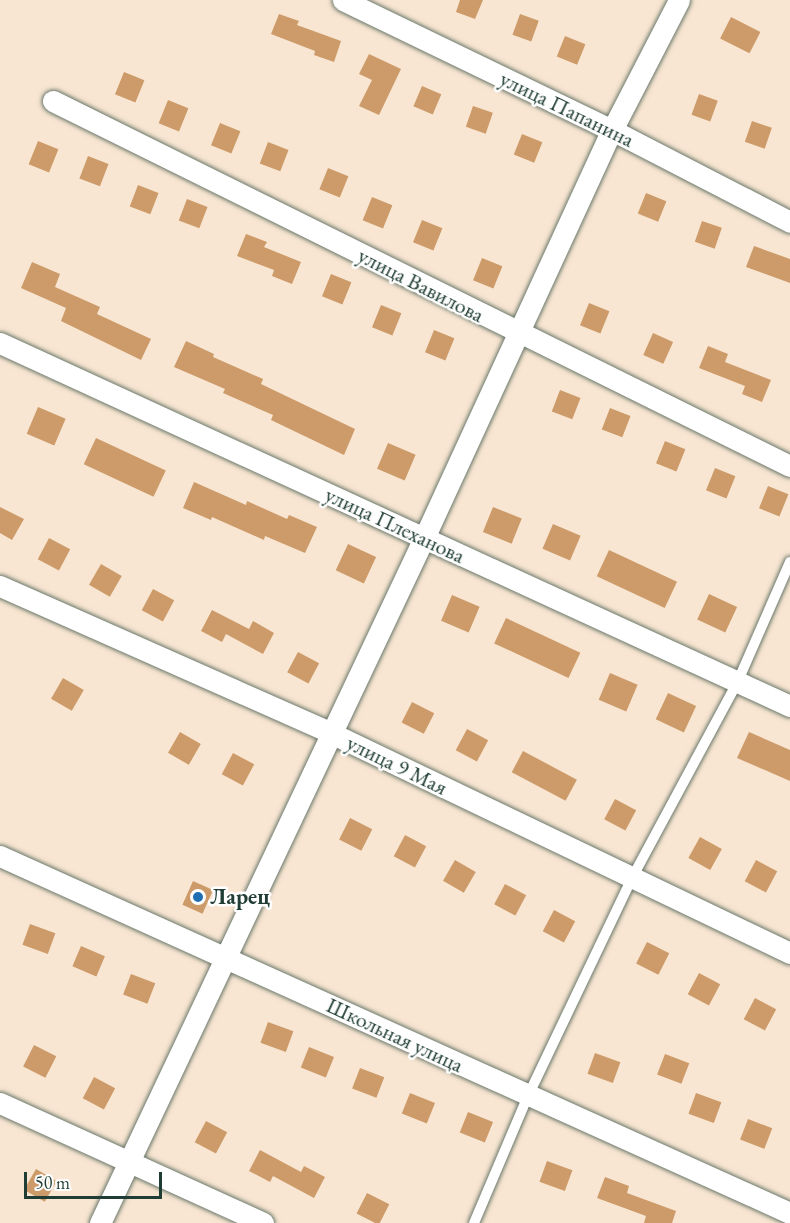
<!DOCTYPE html>
<meta charset="utf-8">
<style>
body{margin:0}
#map{position:relative;width:790px;height:1223px;overflow:hidden;background:#f8e6d2;font-family:"EB Garamond",serif}
div>[style]{position:absolute}
.building>*{inset:0;background:#cd9b69;transform-origin:0 0}
.roads{filter:drop-shadow(0 0 2px #6b786b) drop-shadow(0 0 2px #6b786b)}
.service>*{height:10px;margin:-5px;padding:0 5px;transform-origin:5px;border-radius:5px;background:#fff}
.minor>*{height:21px;margin:-10.5px;padding:0 10.5px;transform-origin:10.5px;border-radius:10.5px;background:#fff}
.dots>*{width:16px;height:16px;translate:-50% -50%;box-sizing:border-box;border:3px solid #fff;border-radius:50%}
span{translate:-50% -50%;white-space:nowrap;text-align:center;line-height:1.15;-webkit-text-stroke:5px #fff;paint-order:stroke}
.street-label{font-size:22px;color:#1f3d34}
.poi-label{font-size:22px;color:#1f3d34;font-weight:700}
.left{translate:0 -50%;text-align:left}
.scale{position:absolute;left:24px;top:1172px;width:138px;height:27px;box-sizing:border-box;border:3px solid #1f3d34;border-top:0;padding-left:8px;font-size:18px;line-height:21px;white-space:nowrap;color:#1f3d34;-webkit-text-stroke:4px #fff;paint-order:stroke}
</style>
<div id="map">
<div class="building">
<div style="clip-path:polygon(460px 0,483px 0,475px 19px,456px 12px)"></div>
<div style="clip-path:polygon(279px 14px,299px 21px,297px 25px,341px 41px,334px 62px,314px 55px,315px 51px,271px 34px)"></div>
<div style="left:520px;top:14px;width:20px;height:22px;rotate:20deg"></div>
<div style="left:731px;top:17px;width:33px;height:24px;rotate:27deg"></div>
<div style="left:565px;top:36px;width:22px;height:22px;rotate:22deg"></div>
<div style="clip-path:polygon(369px 54px,401px 69px,379px 115px,359px 106px,372px 80px,359px 74px)"></div>
<div style="left:124px;top:72px;width:22px;height:24px;rotate:22deg"></div>
<div style="left:422px;top:86px;width:21px;height:22px;rotate:23deg"></div>
<div style="left:699px;top:94px;width:20px;height:22px;rotate:20deg"></div>
<div style="left:168px;top:100px;width:22px;height:25px;rotate:22deg"></div>
<div style="left:473px;top:106px;width:21px;height:22px;rotate:19deg"></div>
<div style="left:752px;top:121px;width:21px;height:22px;rotate:19deg"></div>
<div style="left:220px;top:123px;width:22px;height:24px;rotate:22deg"></div>
<div style="left:522px;top:134px;width:22px;height:22px;rotate:22deg"></div>
<div style="left:38px;top:141px;width:22px;height:25px;rotate:22deg"></div>
<div style="left:268px;top:142px;width:22px;height:23px;rotate:21deg"></div>
<div style="left:88px;top:156px;width:22px;height:24px;rotate:21deg"></div>
<div style="left:328px;top:168px;width:22px;height:23px;rotate:22deg"></div>
<div style="left:138px;top:185px;width:22px;height:23px;rotate:21deg"></div>
<div style="left:646px;top:193px;width:22px;height:22px;rotate:22deg"></div>
<div style="left:372px;top:197px;width:22px;height:25px;rotate:22deg"></div>
<div style="left:187px;top:199px;width:22px;height:23px;rotate:21deg"></div>
<div style="left:422px;top:220px;width:22px;height:24px;rotate:22deg"></div>
<div style="left:702px;top:221px;width:21px;height:22px;rotate:19deg"></div>
<div style="clip-path:polygon(246px 234px,267px 242px,264px 247px,301px 262px,292px 284px,272px 276px,274px 270px,237px 256px)"></div>
<div style="clip-path:polygon(754px 246px,790px 259px,790px 283px,746px 267px)"></div>
<div style="left:482px;top:258px;width:22px;height:24px;rotate:22deg"></div>
<div style="clip-path:polygon(32px 262px,60px 274px,55px 287px,100px 307px,97px 314px,151px 339px,141px 360px,61px 321px,66px 308px,21px 288px)"></div>
<div style="left:331px;top:274px;width:22px;height:24px;rotate:22deg"></div>
<div style="left:589px;top:303px;width:22px;height:24px;rotate:22deg"></div>
<div style="left:381px;top:305px;width:22px;height:24px;rotate:22deg"></div>
<div style="left:434px;top:330px;width:22px;height:24px;rotate:22deg"></div>
<div style="left:653px;top:333px;width:22px;height:24px;rotate:24deg"></div>
<div style="clip-path:polygon(186px 341px,214px 354px,213px 357px,263px 379px,261px 384px,355px 429px,344px 455px,271px 420px,273px 415px,223px 393px,225px 389px,174px 367px)"></div>
<div style="clip-path:polygon(708px 346px,728px 354px,725px 362px,771px 380px,762px 402px,742px 394px,745px 386px,699px 368px)"></div>
<div style="left:560px;top:390px;width:22px;height:23px;rotate:21deg"></div>
<div style="left:38px;top:407px;width:30px;height:29px;rotate:23deg"></div>
<div style="left:610px;top:408px;width:22px;height:23px;rotate:21deg"></div>
<div style="left:96px;top:438px;width:77px;height:29px;rotate:25deg"></div>
<div style="left:665px;top:441px;width:22px;height:24px;rotate:22deg"></div>
<div style="left:388px;top:443px;width:30px;height:28px;rotate:23deg"></div>
<div style="left:715px;top:468px;width:22px;height:24px;rotate:22deg"></div>
<div style="clip-path:polygon(194px 482px,246px 505px,247px 501px,287px 519px,289px 515px,317px 527px,305px 553px,265px 536px,264px 540px,212px 517px,211px 520px,183px 508px)"></div>
<div style="left:768px;top:486px;width:22px;height:24px;rotate:22deg"></div>
<div style="clip-path:polygon(0 507px,24px 519px,12px 540px,0 533px)"></div>
<div style="left:493px;top:507px;width:31px;height:27px;rotate:22deg"></div>
<div style="left:553px;top:524px;width:30px;height:27px;rotate:23deg"></div>
<div style="left:49px;top:538px;width:24px;height:24px;rotate:28deg"></div>
<div style="left:348px;top:544px;width:31px;height:29px;rotate:25deg"></div>
<div style="left:609px;top:550px;width:75px;height:29px;rotate:25deg"></div>
<div style="left:101px;top:564px;width:24px;height:24px;rotate:30deg"></div>
<div style="left:153px;top:589px;width:24px;height:24px;rotate:28deg"></div>
<div style="left:709px;top:594px;width:31px;height:28px;rotate:25deg"></div>
<div style="left:452px;top:595px;width:30px;height:28px;rotate:23deg"></div>
<div style="clip-path:polygon(212px 610px,249px 629px,253px 621px,274px 633px,263px 654px,226px 634px,222px 642px,201px 631px)"></div>
<div style="left:506px;top:618px;width:82px;height:28px;rotate:25deg"></div>
<div style="left:298px;top:652px;width:24px;height:23px;rotate:28deg"></div>
<div style="left:610px;top:673px;width:30px;height:29px;rotate:23deg"></div>
<div style="left:63px;top:678px;width:24px;height:24px;rotate:30deg"></div>
<div style="left:668px;top:693px;width:31px;height:29px;rotate:25deg"></div>
<div style="left:412px;top:702px;width:25px;height:23px;rotate:27deg"></div>
<div style="left:467px;top:729px;width:24px;height:24px;rotate:28deg"></div>
<div style="left:180px;top:732px;width:24px;height:24px;rotate:30deg"></div>
<div style="clip-path:polygon(749px 732px,790px 750px,790px 781px,737px 758px)"></div>
<div style="left:523px;top:751px;width:61px;height:24px;rotate:28deg"></div>
<div style="left:233px;top:753px;width:24px;height:24px;rotate:28deg"></div>
<div style="left:615px;top:799px;width:24px;height:23px;rotate:28deg"></div>
<div style="left:350px;top:818px;width:25px;height:24px;rotate:27deg"></div>
<div style="left:405px;top:835px;width:24px;height:24px;rotate:28deg"></div>
<div style="left:700px;top:837px;width:25px;height:24px;rotate:29deg"></div>
<div style="left:455px;top:860px;width:24px;height:24px;rotate:30deg"></div>
<div style="left:756px;top:860px;width:24px;height:24px;rotate:28deg"></div>
<div style="left:193px;top:881px;width:22px;height:26px;rotate:24deg"></div>
<div style="left:505px;top:884px;width:24px;height:23px;rotate:28deg"></div>
<div style="left:554px;top:910px;width:24px;height:24px;rotate:28deg"></div>
<div style="left:30px;top:924px;width:27px;height:22px;rotate:20deg"></div>
<div style="left:647px;top:942px;width:25px;height:24px;rotate:27deg"></div>
<div style="left:81px;top:946px;width:26px;height:22px;rotate:23deg"></div>
<div style="left:699px;top:973px;width:24px;height:24px;rotate:28deg"></div>
<div style="left:131px;top:974px;width:26px;height:22px;rotate:21deg"></div>
<div style="left:755px;top:998px;width:24px;height:24px;rotate:28deg"></div>
<div style="left:268px;top:1022px;width:27px;height:22px;rotate:20deg"></div>
<div style="left:34px;top:1045px;width:25px;height:24px;rotate:27deg"></div>
<div style="left:309px;top:1047px;width:27px;height:22px;rotate:22deg"></div>
<div style="left:595px;top:1053px;width:27px;height:22px;rotate:20deg"></div>
<div style="left:665px;top:1054px;width:26px;height:22px;rotate:21deg"></div>
<div style="left:360px;top:1068px;width:26px;height:22px;rotate:21deg"></div>
<div style="left:94px;top:1077px;width:24px;height:24px;rotate:28deg"></div>
<div style="left:410px;top:1093px;width:27px;height:22px;rotate:22deg"></div>
<div style="left:696px;top:1093px;width:27px;height:22px;rotate:20deg"></div>
<div style="left:468px;top:1112px;width:27px;height:22px;rotate:22deg"></div>
<div style="left:748px;top:1119px;width:26px;height:22px;rotate:21deg"></div>
<div style="left:206px;top:1121px;width:24px;height:24px;rotate:28deg"></div>
<div style="clip-path:polygon(260px 1150px,301px 1172px,304px 1166px,325px 1177px,314px 1198px,273px 1176px,270px 1182px,249px 1171px)"></div>
<div style="left:547px;top:1161px;width:27px;height:22px;rotate:20deg"></div>
<div style="left:36px;top:1169px;width:24px;height:24px;rotate:30deg"></div>
<div style="clip-path:polygon(605px 1177px,629px 1186px,627px 1193px,676px 1211px,672px 1223px,644px 1223px,646px 1216px,597px 1198px)"></div>
<div style="left:367px;top:1193px;width:25px;height:23px;rotate:27deg"></div>
</div>
<div class="roads">
<div class="service">
<div style="left:474px;top:1223px;width:138px;rotate:-67deg"></div>
<div style="left:528px;top:1096px;width:242px;rotate:-64.5deg"></div>
<div style="left:632px;top:878px;width:224px;rotate:-61.7deg"></div>
<div style="left:738px;top:681px;width:130px;rotate:-66.4deg"></div>
</div>
<div class="minor">
<div style="left:343px;top:0;width:299px;rotate:25.8deg"></div>
<div style="left:612px;top:130px;width:200px;rotate:27.3deg"></div>
<div style="left:53px;top:101px;width:822px;rotate:26.35deg"></div>
<div style="left:0;top:343px;width:869px;rotate:24.68deg"></div>
<div style="left:0;top:586px;width:362px;rotate:23.9deg"></div>
<div style="left:331px;top:733px;width:509px;rotate:25.61deg"></div>
<div style="left:0;top:856px;width:867px;rotate:24.32deg"></div>
<div style="left:0;top:1103px;width:289px;rotate:24.5deg"></div>
<div style="left:100px;top:1223px;width:758px;rotate:-64.69deg"></div>
<div style="left:424px;top:538px;width:449px;rotate:-65.3deg"></div>
<div style="left:612px;top:130px;width:146px;rotate:-62.7deg"></div>
</div>
</div>
<div class="dots">
<div style="left:198px;top:897px;background:#1f6fb2"></div>
</div>
<div class="street-label">
<span style="left:567px;top:109px;rotate:26deg">улица Папанина</span>
<span style="left:421px;top:285px;rotate:27deg">улица Вавилова</span>
<span style="left:395px;top:525px;rotate:25deg">улица Плеханова</span>
<span style="left:397px;top:765px;rotate:26deg">улица 9 Мая</span>
<span style="left:395px;top:1035px;rotate:25deg">Школьная улица</span>
</div>
<div class="poi-label">
<span class="left" style="left:210px;top:897px">Ларец</span>
</div>
<div class="scale">50 m</div>
</div>
